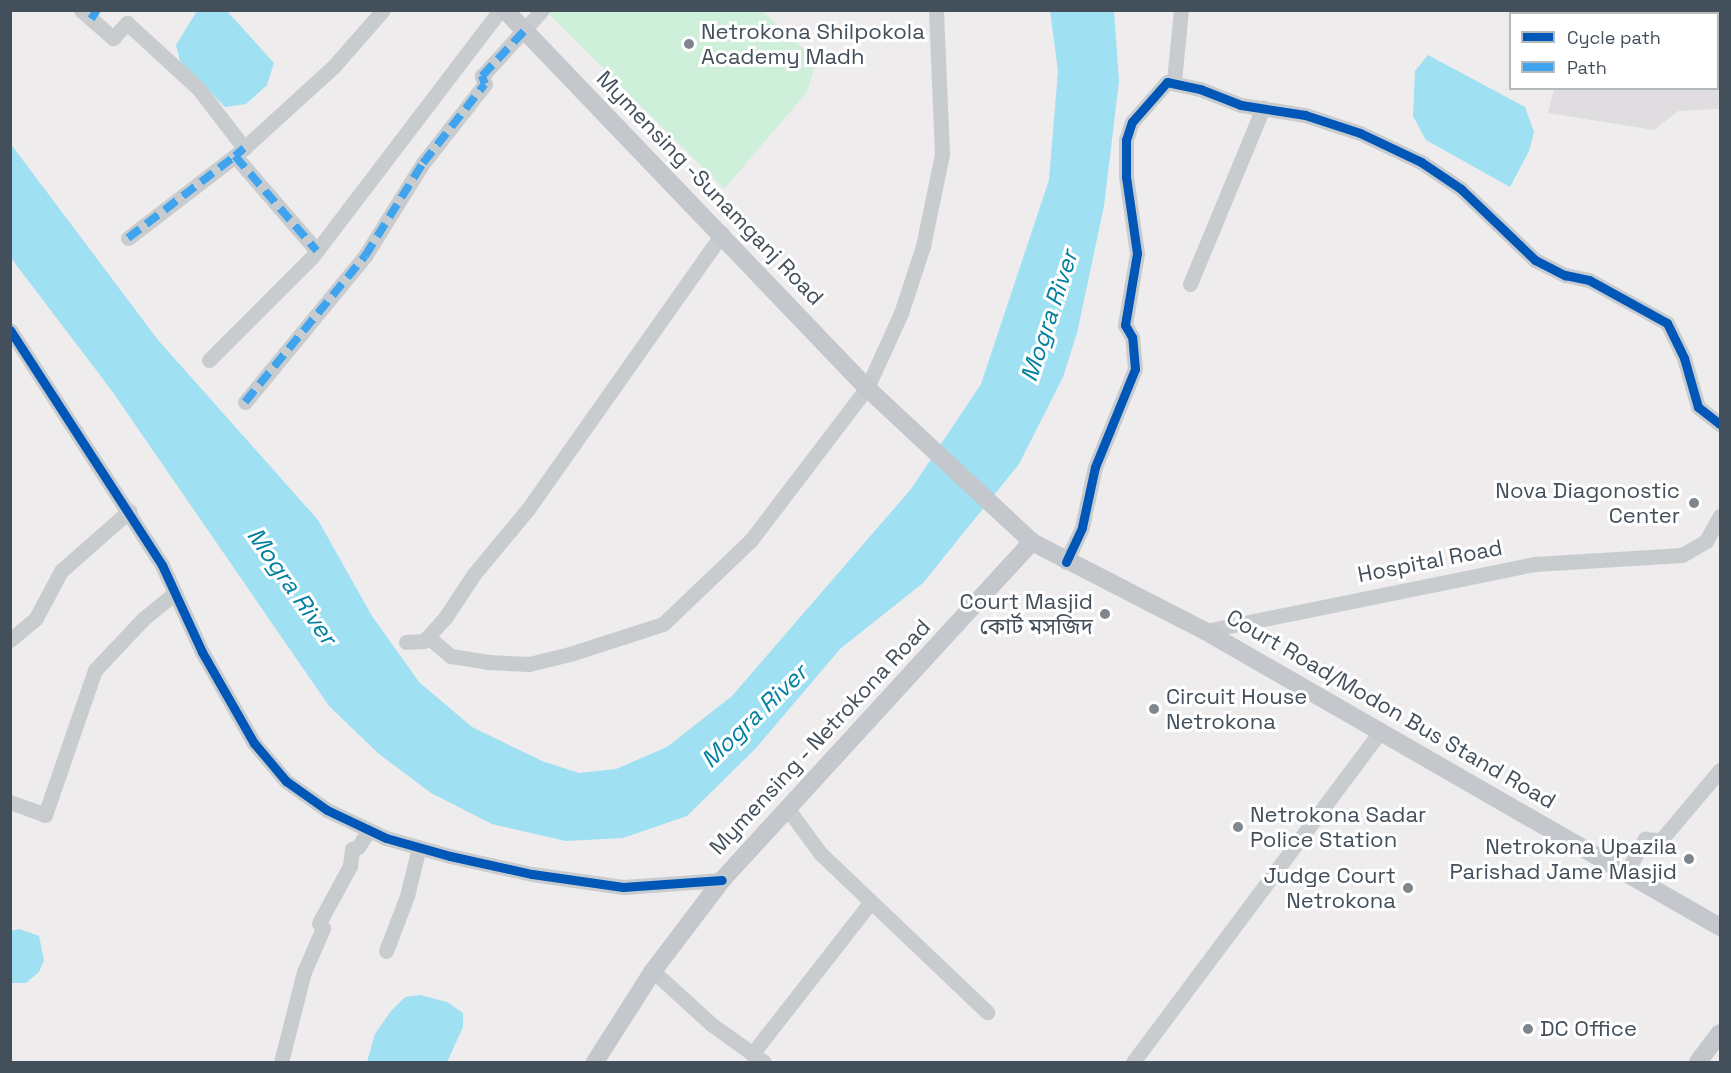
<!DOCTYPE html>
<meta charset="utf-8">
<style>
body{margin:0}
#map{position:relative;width:1731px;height:1073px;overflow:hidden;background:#eeecec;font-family:"Space Grotesk","Noto Sans Bengali",sans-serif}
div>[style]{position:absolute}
.education>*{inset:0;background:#dfdddf}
.green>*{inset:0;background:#ceefda}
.water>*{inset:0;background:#9fe0f2}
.minor>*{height:15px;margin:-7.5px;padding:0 7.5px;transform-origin:7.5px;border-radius:7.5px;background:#c9ccce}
.major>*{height:18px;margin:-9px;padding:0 9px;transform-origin:9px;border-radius:9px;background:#c4c7cc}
.quiet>*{height:8px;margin-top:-4px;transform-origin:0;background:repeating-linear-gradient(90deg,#3fa4ed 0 15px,transparent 0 23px)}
.cycleway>*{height:9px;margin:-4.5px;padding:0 4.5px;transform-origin:4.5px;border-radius:4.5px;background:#0057b8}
.dots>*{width:16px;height:16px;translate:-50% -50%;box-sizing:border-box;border:3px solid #fff;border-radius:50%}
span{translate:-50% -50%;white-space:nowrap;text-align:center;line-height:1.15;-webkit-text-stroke:6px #fff;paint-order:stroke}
.poi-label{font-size:22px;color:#434f5b}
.left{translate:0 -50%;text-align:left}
.right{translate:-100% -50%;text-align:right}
.street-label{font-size:22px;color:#434f5b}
.water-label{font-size:24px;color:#0280a0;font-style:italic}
.frame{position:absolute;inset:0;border:12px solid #434f5b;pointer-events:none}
.legend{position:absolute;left:1509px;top:12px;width:210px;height:78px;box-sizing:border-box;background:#fff;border:2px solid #b4b9bd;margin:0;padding:8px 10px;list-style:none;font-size:18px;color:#434f5b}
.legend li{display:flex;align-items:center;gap:12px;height:30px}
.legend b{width:30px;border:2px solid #b4b9bd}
</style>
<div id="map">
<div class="education">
<div style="clip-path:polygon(1576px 11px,1720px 11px,1720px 109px,1678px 111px,1654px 130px,1548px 113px,1554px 89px,1718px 88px,1718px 14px,1575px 13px)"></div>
</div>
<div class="green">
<div style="clip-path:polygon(546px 11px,762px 11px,813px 57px,814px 68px,807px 92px,724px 189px)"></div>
</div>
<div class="water">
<div style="clip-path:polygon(197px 11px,227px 11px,274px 63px,267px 85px,246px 104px,225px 107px,180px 61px,176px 45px)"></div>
<div style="clip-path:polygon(1050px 11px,1114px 11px,1119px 81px,1104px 206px,1077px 333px,1063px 377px,1019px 464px,923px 583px,840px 649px,756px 748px,687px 816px,623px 838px,566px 841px,492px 824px,431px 793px,379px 754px,329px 706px,112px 391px,11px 258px,10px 143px,158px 340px,318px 520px,372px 616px,419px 682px,472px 727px,542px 761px,579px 773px,616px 769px,667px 747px,732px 696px,911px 489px,981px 384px,1049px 180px,1058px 71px)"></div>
<div style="clip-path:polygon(1428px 55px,1525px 107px,1534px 132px,1529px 151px,1510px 187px,1426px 140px,1413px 116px,1415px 71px)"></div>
<div style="clip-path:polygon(19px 929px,39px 936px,44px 960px,39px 972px,26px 983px,11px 983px,11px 931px)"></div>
<div style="clip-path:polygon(420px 995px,447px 1002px,463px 1013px,463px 1027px,447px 1062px,367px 1062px,375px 1034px,391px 1011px,405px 997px)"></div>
</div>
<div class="minor">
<div style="left:81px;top:10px;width:43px;rotate:41.2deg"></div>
<div style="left:113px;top:38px;width:21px;rotate:-47deg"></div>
<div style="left:127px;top:23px;width:96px;rotate:42.5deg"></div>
<div style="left:198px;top:88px;width:76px;rotate:52.5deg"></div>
<div style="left:244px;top:148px;width:122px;rotate:-42.3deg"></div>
<div style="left:334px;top:66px;width:74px;rotate:-48.8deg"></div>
<div style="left:1174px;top:81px;width:71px;rotate:-84.4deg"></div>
<div style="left:244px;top:148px;width:12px;rotate:138deg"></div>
<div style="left:235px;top:156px;width:125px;rotate:49.2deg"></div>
<div style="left:128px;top:238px;width:135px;rotate:-37.5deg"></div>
<div style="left:1190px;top:284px;width:191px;rotate:-67.5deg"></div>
<div style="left:10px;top:330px;width:280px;rotate:57.1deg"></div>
<div style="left:162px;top:565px;width:96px;rotate:65.3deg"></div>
<div style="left:202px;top:652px;width:105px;rotate:60.3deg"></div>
<div style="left:254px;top:743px;width:50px;rotate:49.9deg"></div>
<div style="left:286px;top:781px;width:50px;rotate:35.3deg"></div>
<div style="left:327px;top:810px;width:65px;rotate:25.4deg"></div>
<div style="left:386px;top:838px;width:66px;rotate:15.7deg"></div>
<div style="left:450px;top:856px;width:84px;rotate:12.4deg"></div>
<div style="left:532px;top:874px;width:92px;rotate:8.1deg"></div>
<div style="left:623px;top:887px;width:99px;rotate:-4deg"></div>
<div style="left:209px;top:360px;width:146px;rotate:-45deg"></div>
<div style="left:312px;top:257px;width:310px;rotate:-52.7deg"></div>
<div style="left:245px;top:402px;width:189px;rotate:-50.6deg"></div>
<div style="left:365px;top:256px;width:110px;rotate:-58.1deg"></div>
<div style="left:423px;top:163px;width:100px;rotate:-51.9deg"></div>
<div style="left:485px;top:84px;width:9px;rotate:-111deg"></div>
<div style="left:482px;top:76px;width:89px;rotate:-47.7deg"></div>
<div style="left:1066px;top:562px;width:38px;rotate:-65deg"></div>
<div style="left:1082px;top:527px;width:61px;rotate:-77.8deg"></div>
<div style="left:1095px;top:467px;width:106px;rotate:-67.8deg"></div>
<div style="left:1135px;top:369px;width:32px;rotate:-95deg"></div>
<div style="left:1132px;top:337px;width:14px;rotate:-120deg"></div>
<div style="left:1125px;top:325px;width:73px;rotate:-80.5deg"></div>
<div style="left:1137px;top:253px;width:77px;rotate:-98.2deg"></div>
<div style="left:1126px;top:177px;width:37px;rotate:-90deg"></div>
<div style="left:1126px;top:140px;width:19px;rotate:-72deg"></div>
<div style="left:1132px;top:122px;width:53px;rotate:-48.8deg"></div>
<div style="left:1167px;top:82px;width:34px;rotate:12deg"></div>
<div style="left:1200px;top:89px;width:44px;rotate:21.3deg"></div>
<div style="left:1241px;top:105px;width:65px;rotate:8.9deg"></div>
<div style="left:1305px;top:115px;width:58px;rotate:18.1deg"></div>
<div style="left:1360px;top:133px;width:68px;rotate:25.4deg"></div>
<div style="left:1421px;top:162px;width:48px;rotate:34deg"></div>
<div style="left:1461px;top:189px;width:103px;rotate:43.8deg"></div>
<div style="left:1535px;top:260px;width:34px;rotate:27deg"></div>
<div style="left:1565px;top:275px;width:25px;rotate:12deg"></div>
<div style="left:1589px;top:280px;width:89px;rotate:28.9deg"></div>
<div style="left:1667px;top:323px;width:39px;rotate:64deg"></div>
<div style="left:1684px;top:358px;width:51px;rotate:74.1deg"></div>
<div style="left:1698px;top:407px;width:28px;rotate:38deg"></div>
<div style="left:1205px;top:631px;width:337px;rotate:-11.5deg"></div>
<div style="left:1535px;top:564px;width:147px;rotate:-3.5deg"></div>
<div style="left:1682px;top:555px;width:28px;rotate:-30deg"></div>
<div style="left:1706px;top:541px;width:29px;rotate:-61deg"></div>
<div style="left:428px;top:637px;width:30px;rotate:40deg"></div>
<div style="left:451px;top:656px;width:36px;rotate:9deg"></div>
<div style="left:487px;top:662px;width:42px;rotate:2.7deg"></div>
<div style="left:529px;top:664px;width:42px;rotate:-13.7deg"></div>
<div style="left:570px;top:654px;width:98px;rotate:-17.9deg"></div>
<div style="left:663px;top:624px;width:122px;rotate:-43.7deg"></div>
<div style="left:751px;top:540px;width:191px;rotate:-52.7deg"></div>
<div style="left:867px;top:388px;width:82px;rotate:-65.6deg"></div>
<div style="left:901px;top:313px;width:71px;rotate:-71.8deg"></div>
<div style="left:923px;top:246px;width:94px;rotate:-78.3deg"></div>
<div style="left:942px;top:154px;width:144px;rotate:-92.4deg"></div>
<div style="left:10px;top:640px;width:34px;rotate:-40deg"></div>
<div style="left:36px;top:618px;width:53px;rotate:-62deg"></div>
<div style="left:61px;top:571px;width:91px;rotate:-41.4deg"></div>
<div style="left:406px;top:642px;width:18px;rotate:-3deg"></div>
<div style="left:424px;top:641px;width:31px;rotate:-48deg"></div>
<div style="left:445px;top:618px;width:53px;rotate:-56.6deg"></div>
<div style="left:474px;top:574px;width:85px;rotate:-50.3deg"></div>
<div style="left:528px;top:509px;width:337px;rotate:-54.8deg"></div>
<div style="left:10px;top:802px;width:37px;rotate:20deg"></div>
<div style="left:45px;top:815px;width:153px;rotate:-71deg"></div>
<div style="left:95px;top:670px;width:70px;rotate:-46.7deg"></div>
<div style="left:143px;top:619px;width:41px;rotate:-39.1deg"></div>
<div style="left:787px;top:808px;width:56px;rotate:53.7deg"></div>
<div style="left:820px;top:853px;width:231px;rotate:43.6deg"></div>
<div style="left:1627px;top:871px;width:37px;rotate:-61deg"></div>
<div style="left:1645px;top:839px;width:16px;rotate:4deg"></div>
<div style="left:1661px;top:840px;width:92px;rotate:-49.9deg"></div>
<div style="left:386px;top:951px;width:59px;rotate:-69.1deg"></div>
<div style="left:407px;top:896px;width:50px;rotate:-76.2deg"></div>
<div style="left:653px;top:971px;width:79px;rotate:42.4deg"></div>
<div style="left:711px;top:1024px;width:65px;rotate:35.6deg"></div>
<div style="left:752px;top:1054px;width:192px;rotate:-52deg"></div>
<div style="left:281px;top:1062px;width:93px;rotate:-75.7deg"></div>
<div style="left:304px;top:972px;width:48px;rotate:-66.6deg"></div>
<div style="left:323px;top:928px;width:6px;rotate:-129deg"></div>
<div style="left:319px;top:923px;width:65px;rotate:-61.5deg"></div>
<div style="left:350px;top:866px;width:17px;rotate:-83deg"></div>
<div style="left:352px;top:849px;width:6px;rotate:-18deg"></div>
<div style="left:358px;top:847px;width:20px;rotate:-57deg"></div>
<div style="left:1133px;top:1062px;width:414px;rotate:-53.2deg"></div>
</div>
<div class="major">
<div style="left:505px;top:10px;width:523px;rotate:46.24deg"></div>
<div style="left:867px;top:388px;width:226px;rotate:43deg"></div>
<div style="left:1032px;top:542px;width:195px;rotate:27.2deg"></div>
<div style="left:1205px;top:631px;width:594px;rotate:29.89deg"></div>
<div style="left:595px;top:1062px;width:108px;rotate:-57.5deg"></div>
<div style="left:653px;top:971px;width:114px;rotate:-52.8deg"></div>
<div style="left:722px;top:880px;width:459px;rotate:-47.5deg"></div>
<div style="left:1698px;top:1062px;width:36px;rotate:-53deg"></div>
</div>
<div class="quiet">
<div style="left:91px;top:19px;width:11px;rotate:-56deg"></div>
<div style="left:244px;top:148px;width:12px;rotate:138deg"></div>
<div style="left:235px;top:156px;width:125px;rotate:49.2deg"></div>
<div style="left:128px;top:238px;width:135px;rotate:-37.5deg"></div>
<div style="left:245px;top:402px;width:189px;rotate:-50.6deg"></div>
<div style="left:365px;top:256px;width:110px;rotate:-58.1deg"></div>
<div style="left:423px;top:163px;width:100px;rotate:-51.9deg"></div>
<div style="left:485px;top:84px;width:9px;rotate:-111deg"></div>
<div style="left:482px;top:76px;width:63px;rotate:-46.9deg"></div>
</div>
<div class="cycleway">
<div style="left:10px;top:330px;width:280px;rotate:57.1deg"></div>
<div style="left:162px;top:565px;width:96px;rotate:65.3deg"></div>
<div style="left:202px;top:652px;width:105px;rotate:60.3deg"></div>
<div style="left:254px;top:743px;width:50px;rotate:49.9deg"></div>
<div style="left:286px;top:781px;width:50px;rotate:35.3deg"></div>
<div style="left:327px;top:810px;width:65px;rotate:25.4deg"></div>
<div style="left:386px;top:838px;width:66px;rotate:15.7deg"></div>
<div style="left:450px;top:856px;width:84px;rotate:12.4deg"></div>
<div style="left:532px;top:874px;width:92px;rotate:8.1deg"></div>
<div style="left:623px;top:887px;width:99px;rotate:-4deg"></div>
<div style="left:1066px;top:562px;width:38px;rotate:-65deg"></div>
<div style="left:1082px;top:527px;width:61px;rotate:-77.8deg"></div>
<div style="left:1095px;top:467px;width:106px;rotate:-67.8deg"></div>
<div style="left:1135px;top:369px;width:32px;rotate:-95deg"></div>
<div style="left:1132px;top:337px;width:14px;rotate:-120deg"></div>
<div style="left:1125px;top:325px;width:73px;rotate:-80.5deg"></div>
<div style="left:1137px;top:253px;width:77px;rotate:-98.2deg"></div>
<div style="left:1126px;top:177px;width:37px;rotate:-90deg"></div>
<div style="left:1126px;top:140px;width:19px;rotate:-72deg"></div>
<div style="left:1132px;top:122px;width:53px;rotate:-48.8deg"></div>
<div style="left:1167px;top:82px;width:34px;rotate:12deg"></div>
<div style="left:1200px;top:89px;width:44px;rotate:21.3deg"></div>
<div style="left:1241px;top:105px;width:65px;rotate:8.9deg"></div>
<div style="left:1305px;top:115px;width:58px;rotate:18.1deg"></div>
<div style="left:1360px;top:133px;width:68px;rotate:25.4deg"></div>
<div style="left:1421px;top:162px;width:48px;rotate:34deg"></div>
<div style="left:1461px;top:189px;width:103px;rotate:43.8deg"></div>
<div style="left:1535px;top:260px;width:34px;rotate:27deg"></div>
<div style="left:1565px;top:275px;width:25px;rotate:12deg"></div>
<div style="left:1589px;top:280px;width:89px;rotate:28.9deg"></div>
<div style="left:1667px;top:323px;width:39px;rotate:64deg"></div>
<div style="left:1684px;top:358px;width:51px;rotate:74.1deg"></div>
<div style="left:1698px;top:407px;width:28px;rotate:38deg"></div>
</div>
<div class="dots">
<div style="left:689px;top:44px;background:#7f868e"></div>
<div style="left:1694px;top:503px;background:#7f868e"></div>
<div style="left:1105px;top:614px;background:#7f868e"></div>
<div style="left:1154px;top:709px;background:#7f868e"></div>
<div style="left:1238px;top:827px;background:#7f868e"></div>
<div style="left:1689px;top:859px;background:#7f868e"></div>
<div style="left:1408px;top:888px;background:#7f868e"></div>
<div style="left:1528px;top:1029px;background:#7f868e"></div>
</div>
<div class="poi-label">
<span class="left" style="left:701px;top:44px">Netrokona Shilpokola<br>Academy Madh</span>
<span class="right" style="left:1680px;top:503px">Nova Diagonostic<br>Center</span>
<span class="right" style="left:1093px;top:614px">Court Masjid<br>কোর্ট মসজিদ</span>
<span class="left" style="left:1166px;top:709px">Circuit House<br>Netrokona</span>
<span class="left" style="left:1250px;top:827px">Netrokona Sadar<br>Police Station</span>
<span class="right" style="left:1677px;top:859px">Netrokona Upazila<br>Parishad Jame Masjid</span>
<span class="right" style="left:1396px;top:888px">Judge Court<br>Netrokona</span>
<span class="left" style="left:1540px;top:1029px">DC Office</span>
</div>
<div class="street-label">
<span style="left:710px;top:188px;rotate:46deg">Mymensing -Sunamganj Road</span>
<span style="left:1430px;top:561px;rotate:-11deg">Hospital Road</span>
<span style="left:1391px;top:709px;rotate:30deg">Court Road/Modon Bus Stand Road</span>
<span style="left:820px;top:737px;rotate:-47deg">Mymensing - Netrokona Road</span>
</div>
<div class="water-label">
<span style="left:1049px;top:316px;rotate:-72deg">Mogra River</span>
<span style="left:292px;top:586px;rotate:55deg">Mogra River</span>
<span style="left:754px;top:716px;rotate:-44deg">Mogra River</span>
</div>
<div class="frame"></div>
<ul class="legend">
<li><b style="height:8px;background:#0057b8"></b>Cycle path</li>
<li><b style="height:8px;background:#3fa4ed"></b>Path</li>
</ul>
</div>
